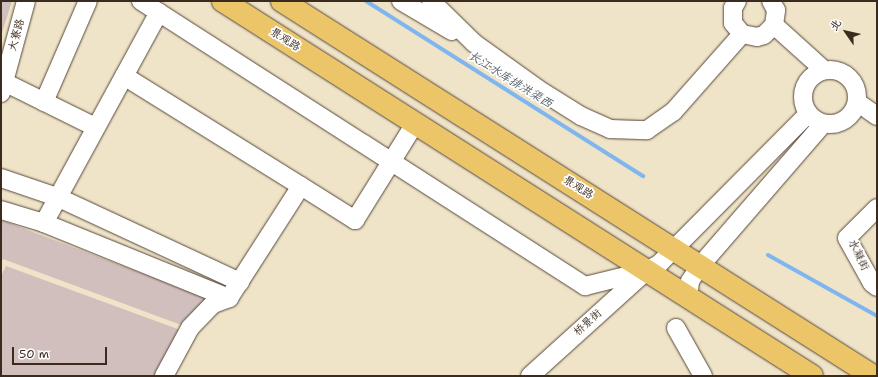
<!DOCTYPE html>
<meta charset="utf-8">
<style>
body{margin:0}
#map{position:relative;width:878px;height:377px;overflow:hidden;background:#efe4c8;font-family:"Shantell Sans","LXGW WenKai TC",sans-serif}
div>[style]{position:absolute}
.industrial>*{inset:0;background:#d1bfbd}
.stream>*{height:4px;margin:-2px;padding:0 2px;transform-origin:2px;border-radius:2px;background:#7fb6ef}
.roads{filter:drop-shadow(0 0 1px #564638) drop-shadow(0 0 1px #564638)}
.minor>*{height:18px;margin:-9px;padding:0 9px;transform-origin:9px;border-radius:9px;background:#fff}
.minor>.ring{margin:-9px;padding:0;box-sizing:content-box;background:none;border:18px solid #fff;border-radius:50%}
.major>*{height:22px;margin:-11px;padding:0 11px;transform-origin:11px;border-radius:11px;background:#edc569}
span{translate:-50% -50%;white-space:nowrap;text-align:center;line-height:1.15;-webkit-text-stroke:3.5px #fff;paint-order:stroke}
.street-label{font-size:11px;color:#3b2a1e}
.water-label{font-size:12px;color:#535b67;font-style:italic}
.frame{position:absolute;inset:0;border:2px solid #3b2a1e;pointer-events:none}
.north{position:absolute;left:826px;top:12px;width:40px;height:40px;-webkit-text-stroke:3px #fff;paint-order:stroke;rotate:304deg;font-size:11px;font-weight:700;line-height:16px;text-align:center;color:#3b2a1e}
.north::after{content:'';display:block;margin:auto;width:14px;height:18px;background:#3b2a1e;clip-path:polygon(50% 0,100% 100%,50% 72%,0 100%)}
.scale{position:absolute;left:12px;top:347px;width:95px;height:18px;box-sizing:border-box;border:2px solid #3b2a1e;border-top:0;padding-left:5px;font-size:12px;line-height:14px;white-space:nowrap;color:#3b2a1e;-webkit-text-stroke:3px #fff;paint-order:stroke}
</style>
<div id="map">
<div class="industrial">
<div style="clip-path:polygon(1px 1px,12px 1px,1px 36px)"></div>
<div style="clip-path:polygon(1px 220px,210px 299px,184px 326px,3px 259px,1px 263px)"></div>
<div style="clip-path:polygon(6px 266px,183px 331px,159px 376px,1px 376px,1px 276px)"></div>
</div>
<div class="stream">
<div style="left:366px;top:1px;width:328px;rotate:32.3deg"></div>
<div style="left:768px;top:255px;width:125px;rotate:29.2deg"></div>
</div>
<div class="roads">
<div class="minor">
<div style="left:141px;top:1px;width:528px;rotate:32.7deg"></div>
<div style="left:585px;top:286px;width:63px;rotate:-13.8deg"></div>
<div style="left:646px;top:271px;width:15px;rotate:-28deg"></div>
<div style="left:659px;top:264px;width:211px;rotate:-45.2deg"></div>
<div style="left:401px;top:1px;width:59px;rotate:30.5deg"></div>
<div style="left:431px;top:1px;width:60px;rotate:44.3deg"></div>
<div style="left:474px;top:43px;width:79px;rotate:35.7deg"></div>
<div style="left:538px;top:89px;width:51px;rotate:32.1deg"></div>
<div style="left:581px;top:116px;width:32px;rotate:24deg"></div>
<div style="left:610px;top:129px;width:37px;rotate:2deg"></div>
<div style="left:647px;top:130px;width:32px;rotate:-35deg"></div>
<div style="left:673px;top:112px;width:104px;rotate:-48.5deg"></div>
<div style="left:737px;top:1px;width:8px;rotate:120deg"></div>
<div style="left:733px;top:8px;width:15px;rotate:90deg"></div>
<div style="left:733px;top:23px;width:14px;rotate:51deg"></div>
<div style="left:742px;top:34px;width:15px;rotate:11deg"></div>
<div style="left:757px;top:37px;width:7px;rotate:-16deg"></div>
<div style="left:764px;top:35px;width:14px;rotate:-45deg"></div>
<div style="left:774px;top:25px;width:15px;rotate:-82deg"></div>
<div style="left:776px;top:10px;width:10px;rotate:-119deg"></div>
<div style="left:774px;top:25px;width:67px;rotate:42deg"></div>
<div class="ring" style="left:803px;top:70px;width:36px;height:36px"></div>
<div style="left:124px;top:76px;width:208px;rotate:31.9deg"></div>
<div style="left:301px;top:186px;width:133px;rotate:122.7deg"></div>
<div style="left:229px;top:298px;width:17px;rotate:159deg"></div>
<div style="left:213px;top:304px;width:33px;rotate:134deg"></div>
<div style="left:190px;top:328px;width:55px;rotate:118.4deg"></div>
<div style="left:4px;top:82px;width:102px;rotate:26.3deg"></div>
<div style="left:1px;top:93px;width:95px;rotate:-74.8deg"></div>
<div style="left:44px;top:102px;width:110px;rotate:-66.5deg"></div>
<div style="left:857px;top:102px;width:24px;rotate:35deg"></div>
<div style="left:1px;top:178px;width:59px;rotate:18.7deg"></div>
<div style="left:57px;top:197px;width:202px;rotate:24.9deg"></div>
<div style="left:301px;top:186px;width:64px;rotate:32.2deg"></div>
<div style="left:355px;top:220px;width:115px;rotate:-58.1deg"></div>
<div style="left:877px;top:208px;width:42px;rotate:135deg"></div>
<div style="left:847px;top:238px;width:51px;rotate:60.9deg"></div>
<div style="left:872px;top:283px;width:6px;rotate:39deg"></div>
<div style="left:1px;top:210px;width:45px;rotate:16.8deg"></div>
<div style="left:44px;top:223px;width:240px;rotate:-61.4deg"></div>
<div style="left:44px;top:223px;width:200px;rotate:22.1deg"></div>
<div style="left:688px;top:298px;width:17px;rotate:-83deg"></div>
<div style="left:690px;top:281px;width:18px;rotate:-56deg"></div>
<div style="left:700px;top:266px;width:188px;rotate:-49.1deg"></div>
<div style="left:676px;top:328px;width:55px;rotate:60.6deg"></div>
<div style="left:530px;top:376px;width:154px;rotate:-42.1deg"></div>
</div>
<div class="major">
<div style="left:223px;top:1px;width:698px;rotate:32.48deg"></div>
<div style="left:282px;top:1px;width:700px;rotate:32.4deg"></div>
</div>
</div>
<div class="street-label">
<span style="left:17px;top:35px;rotate:-75deg">大寮路</span>
<span style="left:285px;top:40px;rotate:32deg">景观路</span>
<span style="left:578px;top:188px;rotate:32deg">景观路</span>
<span style="left:858px;top:255px;rotate:64deg">水凝街</span>
<span style="left:588px;top:323px;rotate:-42deg">桥景街</span>
</div>
<div class="water-label">
<span style="left:510px;top:80px;rotate:32deg">长江水库排洪渠西</span>
</div>
<div class="frame"></div>
<div class="north">北</div>
<div class="scale">50 m</div>
</div>
